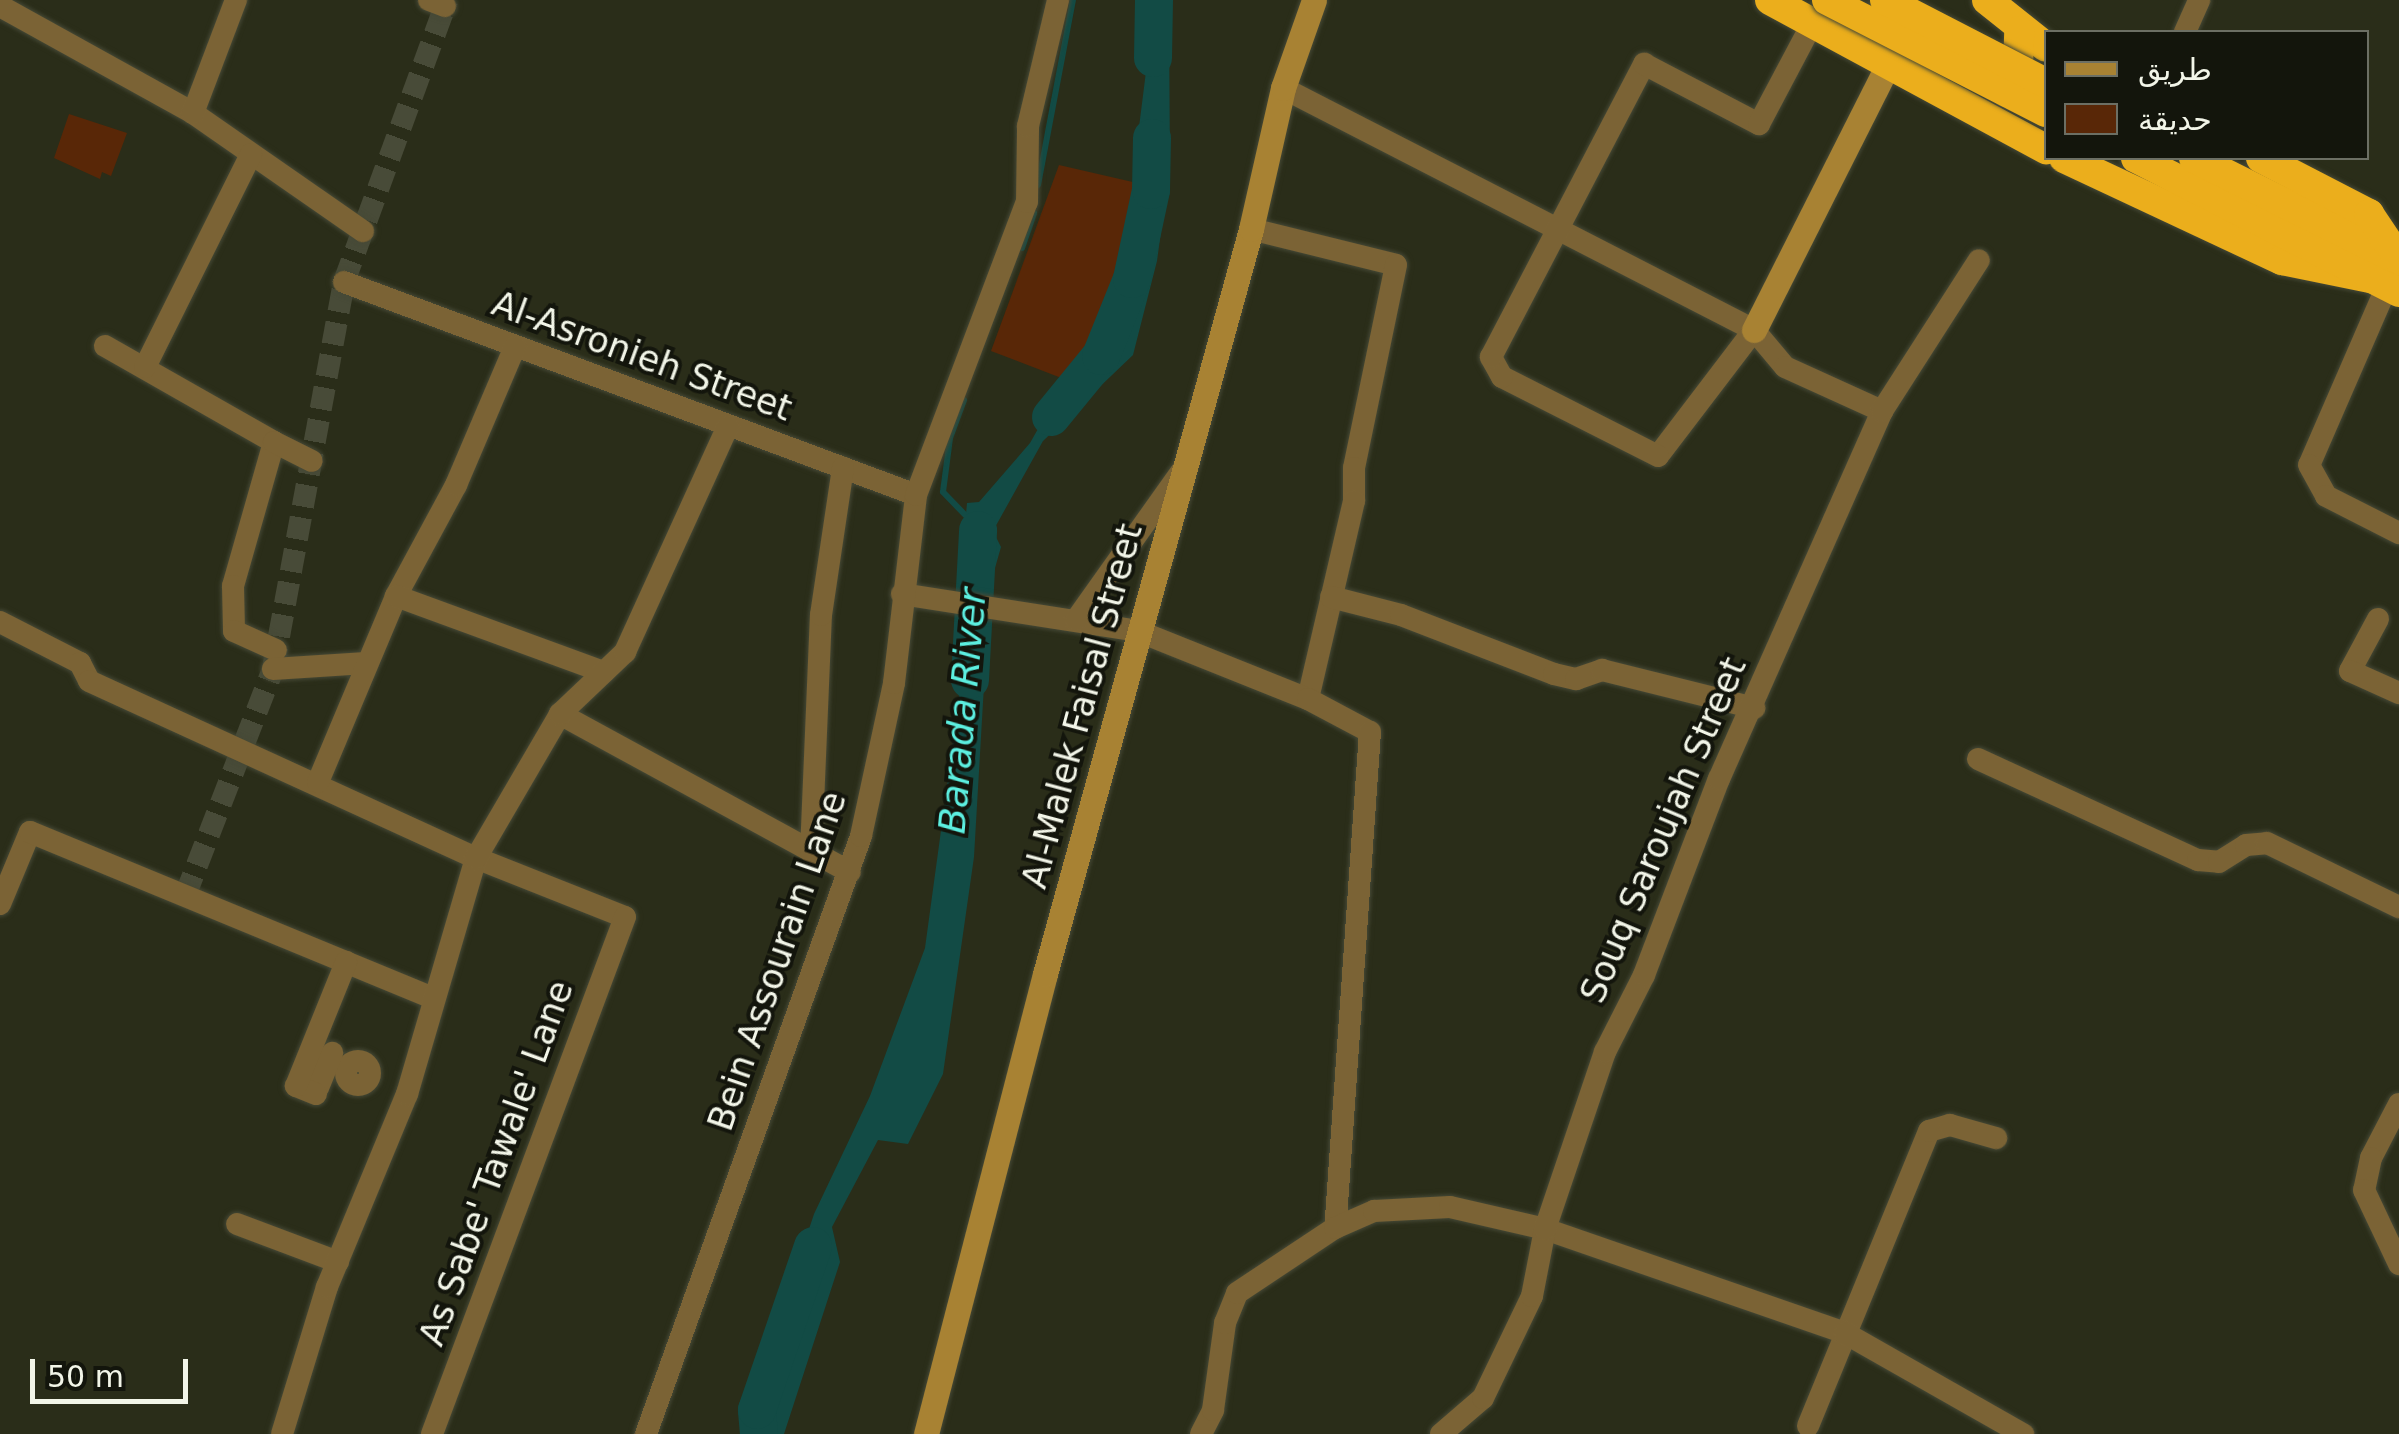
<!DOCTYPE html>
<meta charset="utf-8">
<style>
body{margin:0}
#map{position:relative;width:2399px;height:1434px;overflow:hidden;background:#2a2d19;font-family:"DejaVu Sans","Noto Sans Arabic",sans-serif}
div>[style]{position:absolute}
.green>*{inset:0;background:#592707}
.water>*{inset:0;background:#124b45}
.stream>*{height:6px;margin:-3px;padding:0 3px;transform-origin:3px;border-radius:3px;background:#124b45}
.river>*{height:38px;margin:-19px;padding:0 19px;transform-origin:19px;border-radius:19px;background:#124b45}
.street-tunnel>*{height:22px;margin-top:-11px;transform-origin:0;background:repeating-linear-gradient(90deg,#484b38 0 22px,transparent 0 33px)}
.roads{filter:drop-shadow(0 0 2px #464936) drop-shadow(0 0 2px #464936)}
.street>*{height:22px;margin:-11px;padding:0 11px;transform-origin:11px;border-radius:11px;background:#7b6335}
.street>.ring{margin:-11px;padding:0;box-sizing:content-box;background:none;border:22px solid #7b6335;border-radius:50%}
.secondary>*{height:25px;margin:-12.5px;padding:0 12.5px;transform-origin:12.5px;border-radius:12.5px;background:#a88233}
.highway>*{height:30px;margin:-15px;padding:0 15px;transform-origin:15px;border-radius:15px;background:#ebae1c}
.bridges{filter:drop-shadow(0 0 2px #464936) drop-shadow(0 0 2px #464936)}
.highway-bridge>*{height:30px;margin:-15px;padding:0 15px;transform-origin:15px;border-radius:15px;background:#ebae1c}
span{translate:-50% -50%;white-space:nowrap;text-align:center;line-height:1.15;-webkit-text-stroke:8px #13150c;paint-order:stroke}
.street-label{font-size:35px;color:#f2f5e8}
.water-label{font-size:38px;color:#5cefe0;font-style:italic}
.legend{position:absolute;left:2044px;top:30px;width:325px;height:130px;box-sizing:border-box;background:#13150c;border:2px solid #6c6f64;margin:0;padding:12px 18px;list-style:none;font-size:30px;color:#f2f5e8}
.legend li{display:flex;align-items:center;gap:20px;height:50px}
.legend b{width:50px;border:2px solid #6c6f64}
.scale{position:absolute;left:30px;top:1359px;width:158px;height:45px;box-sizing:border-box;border:5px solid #f2f5e8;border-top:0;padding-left:12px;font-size:30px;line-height:35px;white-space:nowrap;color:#f2f5e8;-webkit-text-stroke:8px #13150c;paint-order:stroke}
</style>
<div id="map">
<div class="green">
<div style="clip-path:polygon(69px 114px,127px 133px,111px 176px,102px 172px,100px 179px,54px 158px)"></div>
<div style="clip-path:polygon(1059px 165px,1137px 183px,1134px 232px,1094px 349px,1064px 379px,991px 351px)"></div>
</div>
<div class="water">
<div style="clip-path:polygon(1154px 8px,1169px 15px,1170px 166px,1157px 261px,1133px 355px,1043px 441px,993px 531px,1001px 547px,993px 575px,975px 581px,961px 569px,967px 503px,979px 502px,1030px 443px,1056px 397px,1101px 356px,1132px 279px,1151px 190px,1138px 135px)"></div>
<div style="clip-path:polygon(957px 630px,987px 634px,974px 857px,943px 1074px,908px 1144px,878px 1140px,832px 1227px,840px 1262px,784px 1434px,759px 1434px,757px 1410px,798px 1287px,797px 1265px,814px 1214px,870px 1096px,925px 948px,963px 669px)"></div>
</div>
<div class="stream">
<div style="left:1038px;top:185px;width:188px;rotate:-79.3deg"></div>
<div style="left:1022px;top:248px;width:37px;rotate:-71deg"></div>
<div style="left:964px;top:400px;width:40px;rotate:110.2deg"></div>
<div style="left:950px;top:438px;width:54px;rotate:97.4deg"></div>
<div style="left:943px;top:492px;width:33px;rotate:46deg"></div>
</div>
<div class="river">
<div style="left:1153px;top:58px;width:58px;rotate:-89deg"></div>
<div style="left:1051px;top:417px;width:79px;rotate:-50.7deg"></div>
<div style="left:1101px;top:356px;width:83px;rotate:-68.1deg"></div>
<div style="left:1132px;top:279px;width:91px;rotate:-77.9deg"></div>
<div style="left:1151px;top:190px;width:52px;rotate:-88.9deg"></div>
<div style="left:970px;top:680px;width:150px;rotate:-86.9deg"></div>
<div style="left:759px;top:1434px;width:24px;rotate:-95deg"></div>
<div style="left:757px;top:1410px;width:173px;rotate:-71.1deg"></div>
</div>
<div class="street-tunnel">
<div style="left:185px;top:896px;width:243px;rotate:-68.8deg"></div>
<div style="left:273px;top:669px;width:393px;rotate:-79.6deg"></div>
<div style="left:344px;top:282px;width:300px;rotate:-69.9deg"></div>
</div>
<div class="roads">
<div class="street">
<div style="left:429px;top:0;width:17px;rotate:21deg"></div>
<div style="left:0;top:6px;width:221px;rotate:29deg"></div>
<div style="left:193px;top:113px;width:207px;rotate:34.8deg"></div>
<div style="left:2185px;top:32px;width:35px;rotate:-66deg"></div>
<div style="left:1283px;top:88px;width:530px;rotate:27.19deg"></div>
<div style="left:1754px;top:330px;width:48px;rotate:50deg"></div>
<div style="left:1785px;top:367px;width:107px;rotate:24.4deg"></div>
<div style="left:193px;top:113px;width:121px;rotate:-69.2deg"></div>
<div style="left:1251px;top:229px;width:149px;rotate:13.9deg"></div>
<div style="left:1396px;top:265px;width:207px;rotate:101.7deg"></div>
<div style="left:1354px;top:468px;width:33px;rotate:90deg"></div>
<div style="left:1354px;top:501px;width:203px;rotate:103.1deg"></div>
<div style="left:344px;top:282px;width:610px;rotate:20.42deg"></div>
<div style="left:2387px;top:286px;width:195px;rotate:113.5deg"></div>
<div style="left:2309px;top:465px;width:35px;rotate:61deg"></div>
<div style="left:2326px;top:496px;width:82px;rotate:26.9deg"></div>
<div style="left:1754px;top:330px;width:158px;rotate:127.3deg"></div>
<div style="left:1658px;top:456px;width:175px;rotate:-153.1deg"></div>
<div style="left:1502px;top:377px;width:23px;rotate:-119deg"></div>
<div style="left:1491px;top:357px;width:331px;rotate:-62.4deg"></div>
<div style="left:1644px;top:64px;width:130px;rotate:27.6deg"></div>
<div style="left:1759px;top:124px;width:115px;rotate:-62.1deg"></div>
<div style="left:105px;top:346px;width:194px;rotate:29.6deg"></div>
<div style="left:274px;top:442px;width:150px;rotate:105.9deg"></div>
<div style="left:233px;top:586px;width:45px;rotate:88.7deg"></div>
<div style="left:234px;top:631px;width:46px;rotate:24.3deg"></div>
<div style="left:145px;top:367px;width:238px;rotate:-63.5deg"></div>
<div style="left:274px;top:442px;width:42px;rotate:26.6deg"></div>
<div style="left:902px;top:594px;width:239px;rotate:8.9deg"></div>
<div style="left:1138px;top:631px;width:183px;rotate:21.8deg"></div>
<div style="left:1308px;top:699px;width:70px;rotate:28deg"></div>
<div style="left:1370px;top:732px;width:497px;rotate:94deg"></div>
<div style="left:396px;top:596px;width:126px;rotate:-61.6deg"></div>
<div style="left:456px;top:485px;width:150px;rotate:-66.9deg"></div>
<div style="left:1331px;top:597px;width:72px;rotate:14.4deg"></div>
<div style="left:1401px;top:615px;width:164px;rotate:21.1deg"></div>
<div style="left:1554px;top:674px;width:23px;rotate:13deg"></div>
<div style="left:1576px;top:679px;width:28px;rotate:-19deg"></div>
<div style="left:1602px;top:670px;width:157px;rotate:14deg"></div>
<div style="left:2378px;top:619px;width:59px;rotate:118.3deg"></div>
<div style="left:2350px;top:671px;width:54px;rotate:24.2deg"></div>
<div style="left:1076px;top:620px;width:181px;rotate:-54.6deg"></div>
<div style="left:0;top:622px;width:90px;rotate:27.1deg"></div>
<div style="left:80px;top:663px;width:20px;rotate:63deg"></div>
<div style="left:89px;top:681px;width:426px;rotate:24.6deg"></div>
<div style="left:476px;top:858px;width:160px;rotate:21.6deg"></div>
<div style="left:625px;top:917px;width:552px;rotate:110.47deg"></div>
<div style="left:273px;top:669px;width:93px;rotate:-3.7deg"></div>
<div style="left:560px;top:714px;width:330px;rotate:28.6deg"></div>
<div style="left:1978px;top:759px;width:242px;rotate:24.7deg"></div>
<div style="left:2198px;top:860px;width:21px;rotate:5deg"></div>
<div style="left:2219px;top:862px;width:32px;rotate:-32deg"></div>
<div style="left:2246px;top:845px;width:21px;rotate:-5deg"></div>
<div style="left:2267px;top:843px;width:147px;rotate:25.9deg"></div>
<div style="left:318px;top:782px;width:202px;rotate:-67.2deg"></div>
<div style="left:396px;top:596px;width:221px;rotate:20.1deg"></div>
<div style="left:811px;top:852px;width:237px;rotate:-87.6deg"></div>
<div style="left:821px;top:615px;width:149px;rotate:-81.5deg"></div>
<div style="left:0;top:904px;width:78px;rotate:-67.4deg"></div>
<div style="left:30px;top:832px;width:435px;rotate:22.4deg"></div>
<div class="ring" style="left:346px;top:1061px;width:2px;height:2px"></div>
<div style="left:318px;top:1088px;width:38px;rotate:-68deg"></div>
<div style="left:316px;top:1094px;width:22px;rotate:-158deg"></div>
<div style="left:296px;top:1086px;width:134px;rotate:-68deg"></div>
<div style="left:2399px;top:1104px;width:61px;rotate:117.4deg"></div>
<div style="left:2371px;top:1158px;width:33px;rotate:102deg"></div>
<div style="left:2364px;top:1190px;width:82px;rotate:64.7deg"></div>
<div style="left:237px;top:1224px;width:108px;rotate:20.6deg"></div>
<div style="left:1808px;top:1426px;width:319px;rotate:-67.7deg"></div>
<div style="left:1929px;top:1131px;width:22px;rotate:-16deg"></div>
<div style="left:1950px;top:1125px;width:48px;rotate:15.8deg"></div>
<div style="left:282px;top:1434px;width:154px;rotate:-73deg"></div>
<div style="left:327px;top:1287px;width:209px;rotate:-67.5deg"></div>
<div style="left:407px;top:1094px;width:246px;rotate:-73.7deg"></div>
<div style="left:476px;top:858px;width:167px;rotate:-59.7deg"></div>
<div style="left:560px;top:714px;width:90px;rotate:-43.6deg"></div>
<div style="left:625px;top:652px;width:248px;rotate:-65.5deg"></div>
<div style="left:646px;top:1434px;width:635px;rotate:-70.22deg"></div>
<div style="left:861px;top:836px;width:157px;rotate:-77.8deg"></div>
<div style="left:894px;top:683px;width:189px;rotate:-83.3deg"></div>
<div style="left:916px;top:495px;width:313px;rotate:-69.3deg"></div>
<div style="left:1027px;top:202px;width:76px;rotate:-89.2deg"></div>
<div style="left:1028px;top:126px;width:130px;rotate:-76.6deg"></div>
<div style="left:1201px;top:1434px;width:27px;rotate:-63deg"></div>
<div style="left:1213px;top:1410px;width:88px;rotate:-82.1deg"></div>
<div style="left:1225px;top:1323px;width:32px;rotate:-68deg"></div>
<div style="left:1237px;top:1293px;width:118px;rotate:-33.6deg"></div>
<div style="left:1335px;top:1228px;width:43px;rotate:-23.6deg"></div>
<div style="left:1374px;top:1211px;width:76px;rotate:-3deg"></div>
<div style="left:1450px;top:1207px;width:98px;rotate:13deg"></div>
<div style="left:1545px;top:1229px;width:318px;rotate:19.1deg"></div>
<div style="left:1845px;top:1333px;width:205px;rotate:29.6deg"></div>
<div style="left:1441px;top:1434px;width:55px;rotate:-40.6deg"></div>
<div style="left:1483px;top:1398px;width:113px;rotate:-64.3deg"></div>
<div style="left:1532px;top:1296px;width:68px;rotate:-79deg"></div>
<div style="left:1545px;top:1229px;width:187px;rotate:-71.3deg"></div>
<div style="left:1605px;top:1052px;width:86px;rotate:-63.1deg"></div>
<div style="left:1644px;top:975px;width:210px;rotate:-69.1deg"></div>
<div style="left:1719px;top:779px;width:402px;rotate:-66.1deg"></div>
<div style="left:1882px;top:411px;width:179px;rotate:-57.3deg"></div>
</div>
<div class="secondary">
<div style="left:1754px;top:330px;width:299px;rotate:-63.2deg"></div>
<div style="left:926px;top:1434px;width:475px;rotate:-75.5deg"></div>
<div style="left:1045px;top:974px;width:773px;rotate:-74.54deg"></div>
<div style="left:1251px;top:229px;width:145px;rotate:-77.2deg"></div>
<div style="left:1283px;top:88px;width:93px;rotate:-70.6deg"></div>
</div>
<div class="highway">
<div style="left:1770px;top:0;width:314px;rotate:28.4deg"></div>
<div style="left:1987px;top:0;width:75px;rotate:38.5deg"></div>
<div style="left:2006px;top:92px;width:28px;rotate:-64deg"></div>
<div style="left:2018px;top:67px;width:36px;rotate:-88deg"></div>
<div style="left:2064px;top:158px;width:241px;rotate:25.1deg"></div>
<div style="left:2282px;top:260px;width:90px;rotate:11.6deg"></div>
<div style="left:2136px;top:158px;width:295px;rotate:27deg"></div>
<div style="left:2194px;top:158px;width:229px;rotate:26.5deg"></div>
<div style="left:2261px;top:158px;width:122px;rotate:27.4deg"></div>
<div style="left:2369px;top:214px;width:54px;rotate:56.3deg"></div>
</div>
</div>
<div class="bridges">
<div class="highway-bridge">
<div style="left:1827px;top:0;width:246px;rotate:27.1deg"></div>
<div style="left:1885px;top:0;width:181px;rotate:27.3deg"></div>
</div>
</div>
<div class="street-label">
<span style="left:642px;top:356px;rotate:20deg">Al-Asronieh Street</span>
<span style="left:1082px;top:706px;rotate:-75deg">Al-Malek Faisal Street</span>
<span style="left:1663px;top:830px;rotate:-67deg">Souq Saroujah Street</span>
<span style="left:777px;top:961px;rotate:-71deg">Bein Assourain Lane</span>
<span style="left:496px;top:1163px;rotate:-70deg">As Sabe' Tawale' Lane</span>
</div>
<div class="water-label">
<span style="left:963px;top:711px;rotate:-85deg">Barada River</span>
</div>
<ul class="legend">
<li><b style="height:12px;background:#a88233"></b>طريق</li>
<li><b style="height:28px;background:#592707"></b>حديقة</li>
</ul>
<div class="scale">50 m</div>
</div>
